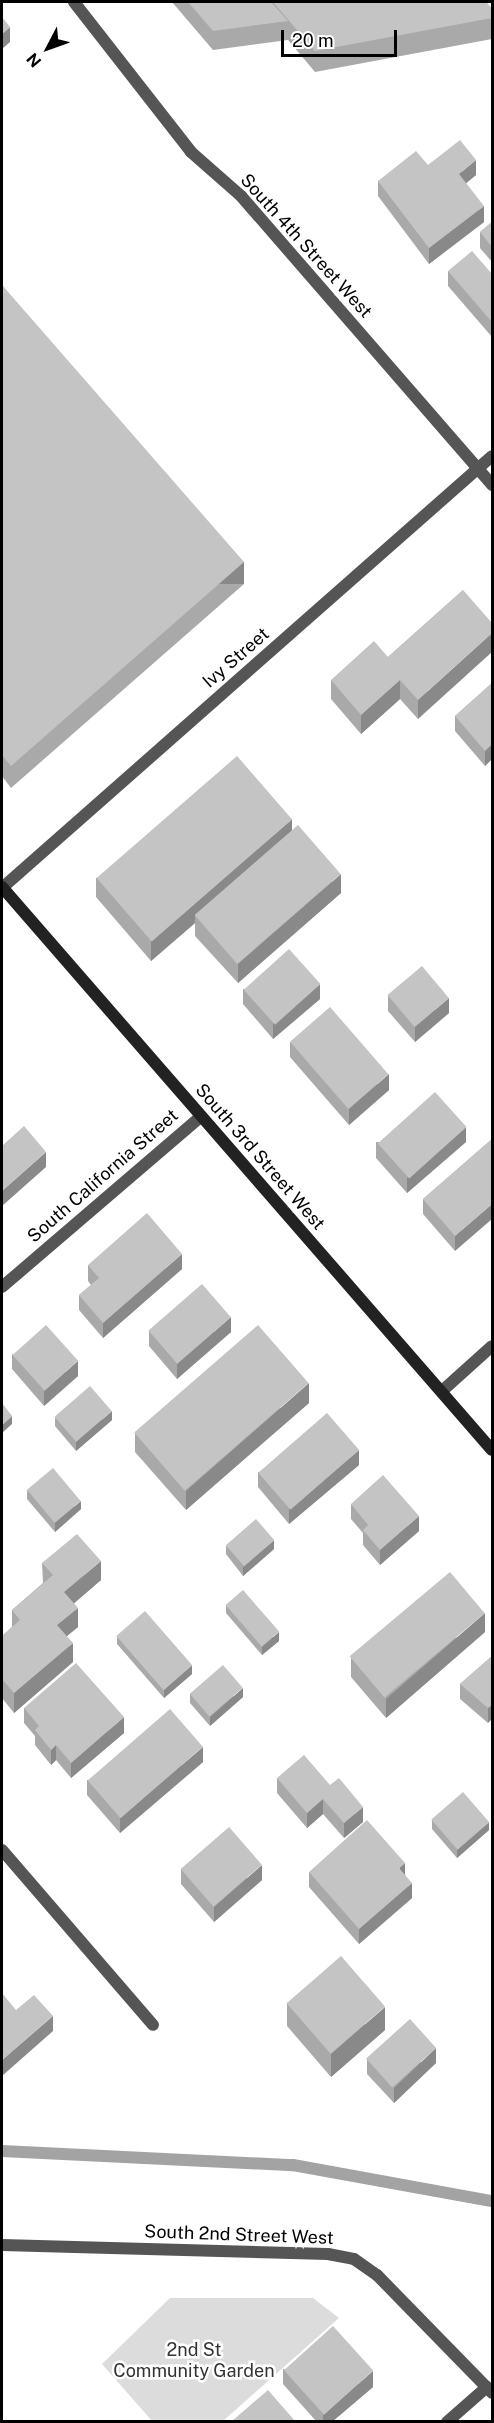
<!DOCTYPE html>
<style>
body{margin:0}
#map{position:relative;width:494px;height:2423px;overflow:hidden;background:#fff;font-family:"Public Sans",sans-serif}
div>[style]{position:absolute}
.green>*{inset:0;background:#dcdcdc}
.stream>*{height:12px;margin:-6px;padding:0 6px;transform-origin:6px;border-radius:6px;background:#a3a3a3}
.street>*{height:12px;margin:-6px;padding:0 6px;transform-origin:6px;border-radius:6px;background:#555}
.secondary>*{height:12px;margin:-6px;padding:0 6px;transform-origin:6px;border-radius:6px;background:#222}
.wall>*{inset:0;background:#a9a9a9}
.shaded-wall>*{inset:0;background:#898989;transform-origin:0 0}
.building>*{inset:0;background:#c4c4c4;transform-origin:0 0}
span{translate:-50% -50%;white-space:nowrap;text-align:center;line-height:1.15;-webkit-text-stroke:5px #fff;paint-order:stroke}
.street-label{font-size:18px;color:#000}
.park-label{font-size:18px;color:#333}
.frame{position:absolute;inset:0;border:3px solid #000;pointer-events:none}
.north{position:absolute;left:18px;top:18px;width:60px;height:60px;-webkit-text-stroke:4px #fff;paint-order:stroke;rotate:229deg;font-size:16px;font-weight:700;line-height:24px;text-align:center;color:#000}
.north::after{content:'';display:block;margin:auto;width:21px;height:27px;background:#000;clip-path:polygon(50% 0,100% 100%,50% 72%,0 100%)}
.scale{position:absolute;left:281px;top:30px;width:116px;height:27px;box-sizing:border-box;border:3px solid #000;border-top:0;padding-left:8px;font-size:18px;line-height:21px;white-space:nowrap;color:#000;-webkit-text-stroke:4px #fff;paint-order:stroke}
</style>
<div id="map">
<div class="green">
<div style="clip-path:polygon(170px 2298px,313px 2298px,339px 2318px,223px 2421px,152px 2421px,102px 2364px)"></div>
</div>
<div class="stream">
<div style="left:2px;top:2151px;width:291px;rotate:2.8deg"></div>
<div style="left:293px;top:2165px;width:202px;rotate:10.3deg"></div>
</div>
<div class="street">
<div style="left:74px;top:2px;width:190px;rotate:52deg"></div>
<div style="left:191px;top:152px;width:67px;rotate:41.3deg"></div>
<div style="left:241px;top:196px;width:383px;rotate:49deg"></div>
<div style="left:2px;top:888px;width:653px;rotate:-41.4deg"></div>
<div style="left:2px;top:1287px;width:261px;rotate:-40.6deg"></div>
<div style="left:442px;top:1391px;width:67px;rotate:-42deg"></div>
<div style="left:2px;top:1850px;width:231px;rotate:49.2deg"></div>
<div style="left:2px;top:2245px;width:326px;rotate:1.6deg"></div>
<div style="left:328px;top:2254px;width:26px;rotate:11deg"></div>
<div style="left:354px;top:2259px;width:28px;rotate:35deg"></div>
<div style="left:377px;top:2275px;width:165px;rotate:45.7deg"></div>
<div style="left:447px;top:2422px;width:53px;rotate:-41.2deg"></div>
</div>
<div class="secondary">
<div style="left:2px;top:887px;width:746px;rotate:48.97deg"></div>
</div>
<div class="wall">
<div style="clip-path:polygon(172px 2px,486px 2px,492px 9px,492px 39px,315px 72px,288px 40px,213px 50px)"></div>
<div style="clip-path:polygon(428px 165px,476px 175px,466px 183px,484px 222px,429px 264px,378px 196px,378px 181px)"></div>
<div style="clip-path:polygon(492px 222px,492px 262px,480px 248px,480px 232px)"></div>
<div style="clip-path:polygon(448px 271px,492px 274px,492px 337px,448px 286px)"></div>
<div style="clip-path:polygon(2px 285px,244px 584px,11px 788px,2px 776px)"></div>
<div style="clip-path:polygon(463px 590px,418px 719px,400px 699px,361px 734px,331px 699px,331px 680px,388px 657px)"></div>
<div style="clip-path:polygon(492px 683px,492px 759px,485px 766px,455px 731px,455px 716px)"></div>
<div style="clip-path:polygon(292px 830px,341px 893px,238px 983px,195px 936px,195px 923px,151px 961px,96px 897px,96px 878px)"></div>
<div style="clip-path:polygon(243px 989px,320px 999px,273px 1039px,243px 1004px)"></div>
<div style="clip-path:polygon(388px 996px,449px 1013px,415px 1042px,388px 1011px)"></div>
<div style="clip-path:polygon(290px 1042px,389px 1090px,349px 1125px,290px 1057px)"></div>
<div style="clip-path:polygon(492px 1139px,455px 1251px,423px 1214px,423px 1199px)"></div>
<div style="clip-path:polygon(376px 1142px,466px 1142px,407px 1193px,376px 1158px)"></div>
<div style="clip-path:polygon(88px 1265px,182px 1269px,103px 1338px,79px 1310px,79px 1295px,91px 1285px,88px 1281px)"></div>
<div style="clip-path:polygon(149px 1331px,231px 1332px,177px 1379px,149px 1346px)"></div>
<div style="clip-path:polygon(12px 1354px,78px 1376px,44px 1406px,12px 1369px)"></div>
<div style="clip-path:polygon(309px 1403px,186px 1510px,135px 1452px,135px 1433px)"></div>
<div style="clip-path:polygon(55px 1418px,112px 1420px,76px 1451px,55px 1426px)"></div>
<div style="clip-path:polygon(359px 1465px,289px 1524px,258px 1487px,258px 1472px)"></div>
<div style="clip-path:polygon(27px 1490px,81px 1509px,55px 1532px,27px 1499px)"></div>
<div style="clip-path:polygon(351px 1504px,419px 1531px,380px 1565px,363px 1545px,363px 1533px,351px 1519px)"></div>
<div style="clip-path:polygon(226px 1546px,274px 1549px,243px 1576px,226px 1554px)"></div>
<div style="clip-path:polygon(42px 1563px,101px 1580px,74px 1603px,78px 1627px,67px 1636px,73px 1662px,14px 1713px,2px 1698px,2px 1636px,12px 1627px,12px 1610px,43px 1583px)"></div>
<div style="clip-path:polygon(226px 1605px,279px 1641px,262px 1655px,226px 1613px)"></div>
<div style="clip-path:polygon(485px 1632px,386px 1718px,351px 1677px,351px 1658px)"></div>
<div style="clip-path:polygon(117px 1636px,192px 1674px,164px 1698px,117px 1644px)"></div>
<div style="clip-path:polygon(492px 1656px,488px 1723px,460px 1699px,460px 1684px)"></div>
<div style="clip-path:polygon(190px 1694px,243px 1697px,210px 1726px,190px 1703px)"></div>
<div style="clip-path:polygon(24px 1708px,124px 1733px,71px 1778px,56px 1760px,51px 1765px,35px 1745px,35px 1736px,24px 1723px)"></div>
<div style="clip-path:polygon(203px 1762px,120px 1833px,87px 1795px,87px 1780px)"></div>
<div style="clip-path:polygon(277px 1778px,330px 1785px,363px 1822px,344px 1838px,323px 1814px,307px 1828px,277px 1793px)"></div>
<div style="clip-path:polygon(432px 1820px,489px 1830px,457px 1858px,432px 1829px)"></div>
<div style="clip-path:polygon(181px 1869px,262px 1880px,214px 1922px,181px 1884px)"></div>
<div style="clip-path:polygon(309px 1872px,405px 1874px,412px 1898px,359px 1944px,309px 1887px)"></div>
<div style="clip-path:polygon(287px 2003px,385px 2030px,331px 2077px,287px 2026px)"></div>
<div style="clip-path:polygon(367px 2059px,436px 2063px,394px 2103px,367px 2074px)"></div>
<div style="clip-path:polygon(283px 2369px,373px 2387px,333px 2421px,316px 2421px,283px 2384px)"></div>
</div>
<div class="shaded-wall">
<div style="clip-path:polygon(10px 27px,10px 42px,2px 49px,2px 34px)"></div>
<div style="clip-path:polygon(476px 160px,476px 175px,459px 189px,459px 174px)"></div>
<div style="clip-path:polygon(484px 206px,484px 222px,429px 264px,429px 248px)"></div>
<div style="left:244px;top:562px;width:22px;height:310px;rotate:90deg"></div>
<div style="clip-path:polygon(492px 633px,492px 652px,418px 719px,418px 700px)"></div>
<div style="clip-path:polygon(400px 680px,400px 699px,361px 734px,361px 715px)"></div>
<div style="clip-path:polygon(492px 744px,492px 759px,485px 766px,485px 751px)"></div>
<div style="clip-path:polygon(292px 819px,292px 839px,195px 916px,195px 923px,151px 961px,151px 941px)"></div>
<div style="clip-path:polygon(341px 874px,341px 893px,238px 983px,238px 964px)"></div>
<div style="clip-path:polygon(320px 984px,320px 999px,273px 1039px,273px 1024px)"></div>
<div style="clip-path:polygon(449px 998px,449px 1013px,415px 1042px,415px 1027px)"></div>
<div style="clip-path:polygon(389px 1074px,389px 1090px,349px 1125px,349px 1109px)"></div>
<div style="clip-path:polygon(466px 1127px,466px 1142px,407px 1193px,407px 1178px)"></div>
<div style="clip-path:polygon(46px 1152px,46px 1167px,2px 1206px,2px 1191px)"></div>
<div style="clip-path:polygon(492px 1204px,492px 1219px,455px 1251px,455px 1236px)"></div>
<div style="clip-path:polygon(182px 1254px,182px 1269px,103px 1338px,103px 1323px)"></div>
<div style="clip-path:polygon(231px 1317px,231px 1332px,177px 1379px,177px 1364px)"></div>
<div style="clip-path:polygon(78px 1361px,78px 1376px,44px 1406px,44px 1391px)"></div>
<div style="clip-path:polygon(309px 1383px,309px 1403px,186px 1510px,186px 1491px)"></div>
<div style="clip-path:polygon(112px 1411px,112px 1420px,76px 1451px,76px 1442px)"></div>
<div style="clip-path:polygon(12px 1416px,12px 1424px,2px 1433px,2px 1425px)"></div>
<div style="clip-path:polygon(359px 1450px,359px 1465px,289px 1524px,289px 1509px)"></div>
<div style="clip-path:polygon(81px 1501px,81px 1509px,55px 1532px,55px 1523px)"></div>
<div style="clip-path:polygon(419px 1516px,419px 1531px,380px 1565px,380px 1550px)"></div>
<div style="clip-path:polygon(274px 1540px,274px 1549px,243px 1576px,243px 1567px)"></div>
<div style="clip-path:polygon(101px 1561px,101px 1580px,64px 1612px,64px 1592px)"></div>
<div style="clip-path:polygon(78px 1608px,78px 1627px,57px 1644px,57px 1625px)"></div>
<div style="clip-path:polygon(485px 1613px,485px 1632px,386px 1718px,386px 1699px)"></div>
<div style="clip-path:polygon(279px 1632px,279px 1641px,262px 1655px,262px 1647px)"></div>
<div style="clip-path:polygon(73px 1643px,73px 1662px,14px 1713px,14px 1693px)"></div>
<div style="clip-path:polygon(192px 1665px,192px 1674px,164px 1698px,164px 1690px)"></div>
<div style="clip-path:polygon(243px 1688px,243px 1697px,210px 1726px,210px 1717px)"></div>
<div style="clip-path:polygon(492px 1704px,492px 1719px,488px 1723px,488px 1708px)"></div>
<div style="clip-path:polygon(124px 1717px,124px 1733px,71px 1778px,71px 1763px)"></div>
<div style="clip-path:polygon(56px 1745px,56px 1760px,51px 1765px,51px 1750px)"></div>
<div style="clip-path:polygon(203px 1747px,203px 1762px,120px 1833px,120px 1818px)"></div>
<div style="clip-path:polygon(323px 1799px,323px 1814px,307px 1828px,307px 1813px)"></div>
<div style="clip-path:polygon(363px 1807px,363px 1822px,344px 1838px,344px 1823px)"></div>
<div style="clip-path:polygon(489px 1822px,489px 1830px,457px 1858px,457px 1849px)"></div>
<div style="clip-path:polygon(405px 1863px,405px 1879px,399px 1868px)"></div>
<div style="clip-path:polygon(262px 1865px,262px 1880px,214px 1922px,214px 1907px)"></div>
<div style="clip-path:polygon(412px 1883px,412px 1898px,359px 1944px,359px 1929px)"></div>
<div style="clip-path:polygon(385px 2007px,385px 2030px,331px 2077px,331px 2054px)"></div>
<div style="clip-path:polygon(53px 2016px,53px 2031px,2px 2076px,2px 2060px)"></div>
<div style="clip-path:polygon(436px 2048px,436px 2063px,394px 2103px,394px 2088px)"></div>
<div style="clip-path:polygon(373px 2371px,373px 2387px,333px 2421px,323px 2421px,323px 2415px)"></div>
</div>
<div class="building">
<div style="clip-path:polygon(188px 2px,271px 2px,288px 21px,213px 31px)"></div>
<div style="clip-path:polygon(273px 2px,486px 2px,492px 9px,492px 18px,315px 51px)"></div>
<div style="clip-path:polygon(2px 17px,10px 27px,2px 34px)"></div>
<div style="clip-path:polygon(460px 140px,476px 160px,459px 174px,484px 206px,429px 248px,378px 181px,416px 151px,428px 165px)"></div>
<div style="clip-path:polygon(492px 222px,492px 247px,480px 232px)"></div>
<div style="clip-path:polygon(472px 251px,492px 274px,492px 322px,448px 271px)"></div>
<div style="clip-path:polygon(2px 285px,244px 562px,11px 766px,2px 755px)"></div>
<div style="clip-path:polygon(463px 590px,492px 623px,492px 633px,418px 700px,400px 680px,361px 715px,331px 680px,374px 641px,388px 657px)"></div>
<div style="clip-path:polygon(492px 683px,492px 744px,485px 751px,455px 716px)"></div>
<div style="left:237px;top:756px;width:84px;height:186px;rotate:49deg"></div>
<div style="left:298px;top:825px;width:65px;height:137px;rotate:49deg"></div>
<div style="left:289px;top:949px;width:47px;height:61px;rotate:48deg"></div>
<div style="left:422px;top:966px;width:42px;height:45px;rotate:50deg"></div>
<div style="left:330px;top:1007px;width:89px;height:53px;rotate:49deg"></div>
<div style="left:435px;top:1092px;width:47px;height:77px;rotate:48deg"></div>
<div style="clip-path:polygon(24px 1126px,46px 1152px,2px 1191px,2px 1146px)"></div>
<div style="clip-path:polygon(492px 1139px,492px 1204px,455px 1236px,423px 1199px)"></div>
<div style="clip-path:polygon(147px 1213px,182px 1254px,103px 1323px,79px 1295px,99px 1278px,88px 1265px)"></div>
<div style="left:202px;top:1284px;width:44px;height:71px;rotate:49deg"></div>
<div style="left:46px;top:1325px;width:48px;height:45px;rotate:48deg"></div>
<div style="left:258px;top:1325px;width:77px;height:164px;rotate:49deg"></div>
<div style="left:90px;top:1386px;width:33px;height:47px;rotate:49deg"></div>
<div style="clip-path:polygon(2px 1403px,12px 1416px,2px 1425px)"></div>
<div style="left:327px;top:1413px;width:49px;height:91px;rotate:49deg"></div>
<div style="left:53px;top:1468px;width:43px;height:34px;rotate:50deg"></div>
<div style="clip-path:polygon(383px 1475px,419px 1516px,380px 1550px,363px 1530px,368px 1525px,351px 1504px)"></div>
<div style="left:256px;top:1519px;width:28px;height:40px;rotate:49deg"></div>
<div style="clip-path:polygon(77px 1534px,101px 1561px,64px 1592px,78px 1608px,57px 1625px,73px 1643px,14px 1693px,2px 1679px,2px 1636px,20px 1620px,12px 1610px,53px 1575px,42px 1563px)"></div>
<div style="left:450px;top:1572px;width:54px;height:131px;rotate:50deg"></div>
<div style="left:243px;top:1590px;width:55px;height:23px;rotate:49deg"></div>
<div style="left:145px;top:1611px;width:72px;height:38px;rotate:49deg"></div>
<div style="clip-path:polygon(492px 1656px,492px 1704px,488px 1708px,460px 1684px)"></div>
<div style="clip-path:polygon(76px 1663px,124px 1717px,71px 1763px,56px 1745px,51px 1750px,35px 1730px,39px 1726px,24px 1708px)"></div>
<div style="left:223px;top:1665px;width:30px;height:44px;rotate:49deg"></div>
<div style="left:170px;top:1709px;width:50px;height:109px;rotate:49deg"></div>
<div style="clip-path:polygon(304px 1755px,330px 1785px,339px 1778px,363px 1807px,344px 1823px,323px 1799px,307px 1813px,277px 1778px)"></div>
<div style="left:463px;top:1792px;width:40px;height:42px;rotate:49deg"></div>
<div style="clip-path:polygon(367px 1820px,405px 1863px,399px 1868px,412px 1883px,359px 1929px,309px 1872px)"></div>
<div style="left:229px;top:1827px;width:50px;height:64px;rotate:49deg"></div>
<div style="left:341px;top:1956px;width:67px;height:72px;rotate:49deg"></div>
<div style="clip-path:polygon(2px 1993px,16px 2010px,34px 1995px,53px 2016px,2px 2060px)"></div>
<div style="left:410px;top:2019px;width:39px;height:59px;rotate:48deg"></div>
<div style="left:333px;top:2326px;width:60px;height:66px;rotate:48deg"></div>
<div style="clip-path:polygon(268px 2390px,295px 2421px,232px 2421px)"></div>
</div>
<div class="street-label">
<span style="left:306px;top:246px;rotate:48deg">South 4th Street West</span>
<span style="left:236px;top:658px;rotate:-41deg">Ivy Street</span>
<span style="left:260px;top:1157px;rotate:49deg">South 3rd Street West</span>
<span style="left:103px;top:1176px;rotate:-41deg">South California Street</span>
<span style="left:239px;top:2235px;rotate:2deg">South 2nd Street West</span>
</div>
<div class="park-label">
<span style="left:194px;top:2361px">2nd St<br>Community Garden</span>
</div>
<div class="frame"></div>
<div class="north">N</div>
<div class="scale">20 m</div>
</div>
